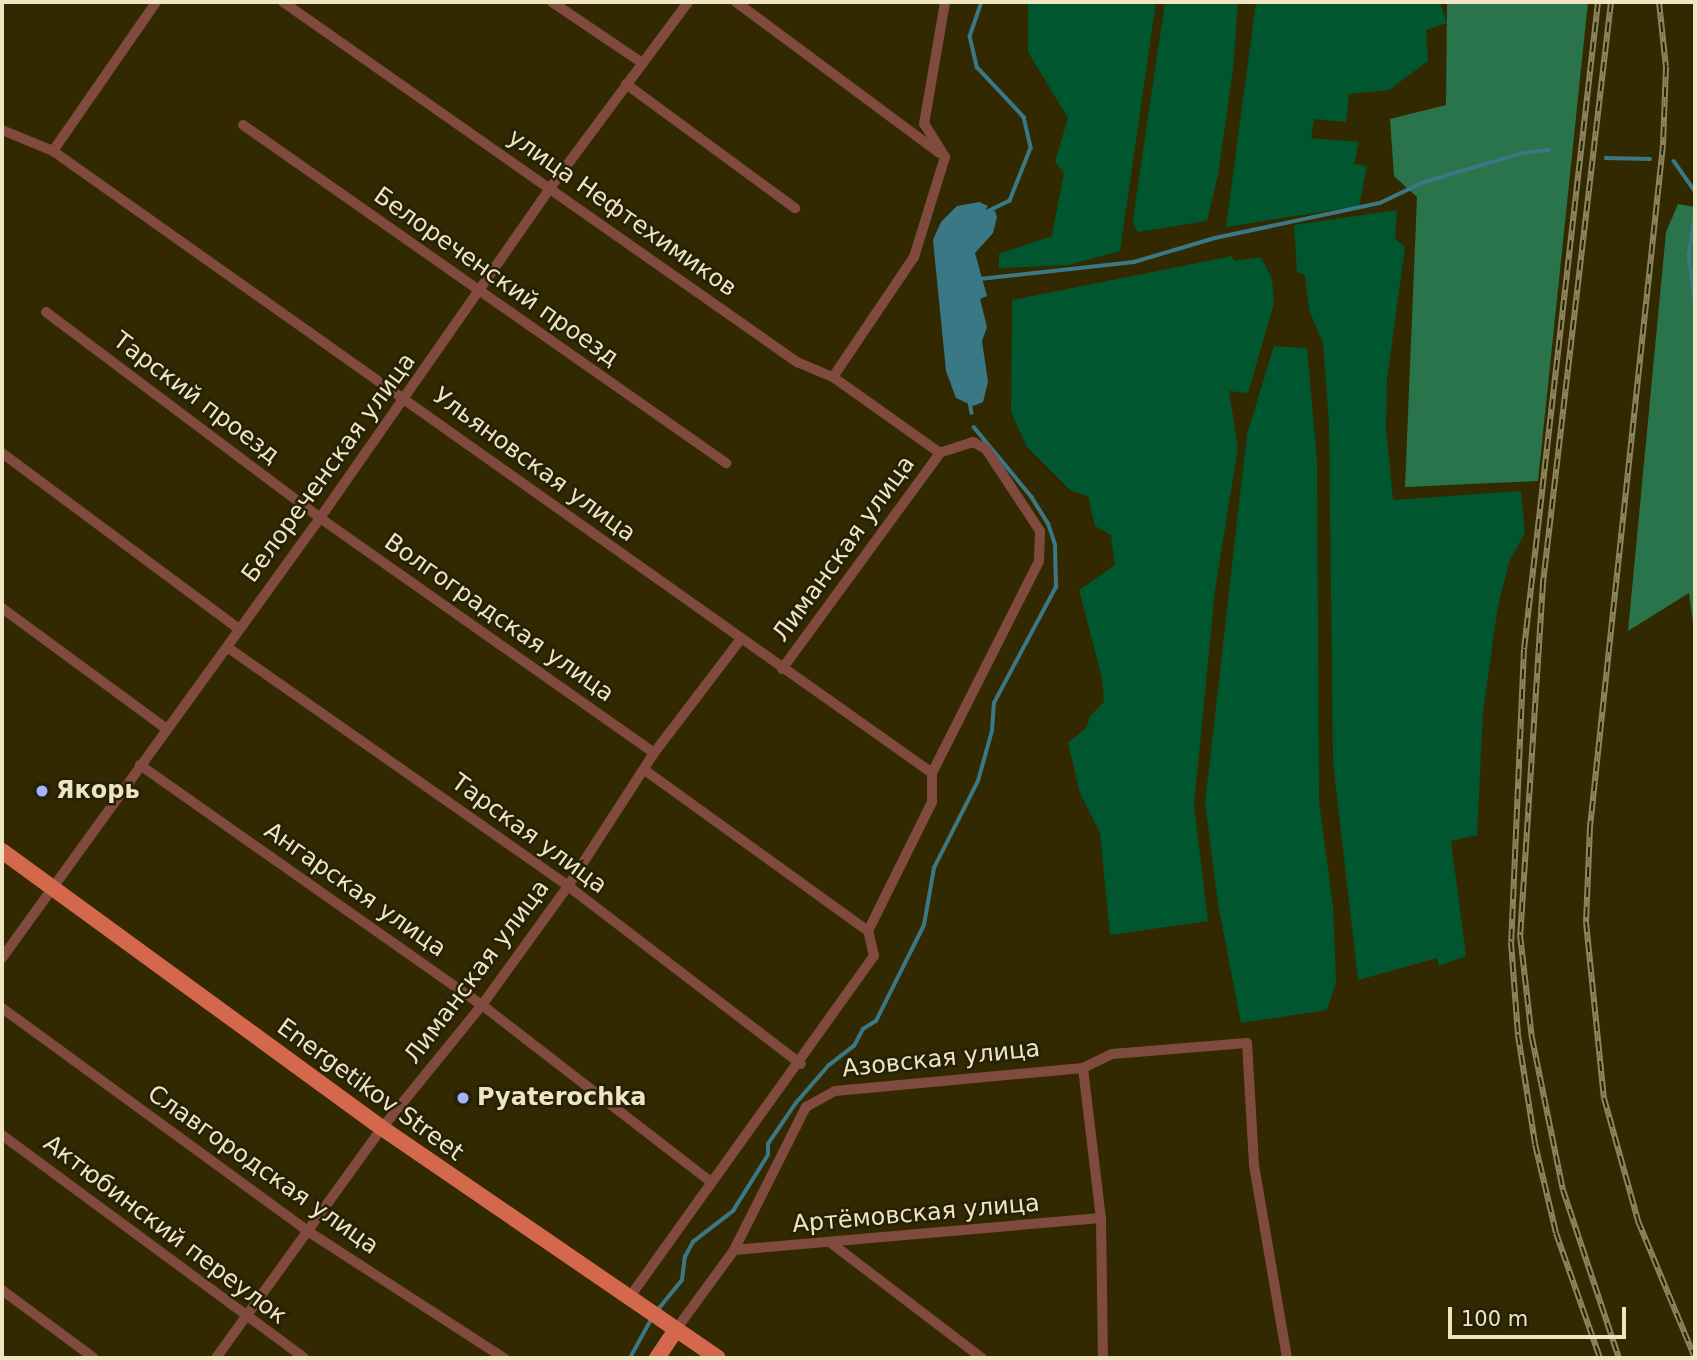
<!DOCTYPE html>
<meta charset="utf-8">
<style>
body{margin:0}
#map{position:relative;width:1697px;height:1360px;overflow:hidden;background:#322900;font-family:"DejaVu Sans",sans-serif}
div>[style]{position:absolute}
.green>*{inset:0;background:#00562f}
.forest>*{inset:0;background:#29744a}
.water>*{inset:0;background:#3b7886}
.stream>*{height:3.5px;margin:-1.75px;padding:0 1.75px;transform-origin:1.75px;border-radius:1.75px;background:#3b7886}
.street>*{height:10px;margin:-5px;padding:0 5px;transform-origin:5px;border-radius:5px;background:#804b3e}
.primary>*{height:16px;margin:-8px;padding:0 8px;transform-origin:8px;border-radius:8px;background:#d4684d}
.rail>*{height:6px;margin-top:-3px;transform-origin:0;background:repeating-linear-gradient(90deg,#252008 0 10px,#8e855e 0 20px);box-sizing:border-box;border-block:2px solid #8e855e}
.dots>*{width:19px;height:19px;translate:-50% -50%;box-sizing:border-box;border:4px solid #252008;border-radius:50%}
span{translate:-50% -50%;white-space:nowrap;text-align:center;line-height:1.15;-webkit-text-stroke:5px #252008;paint-order:stroke}
.street-label{font-size:24px;color:#efe5c1}
.poi-label{font-size:24px;color:#efe5c1;font-weight:700}
.left{translate:0 -50%;text-align:left}
.frame{position:absolute;inset:0;border:4px solid #efe5c1;pointer-events:none}
.scale{position:absolute;left:1448px;top:1307px;width:178px;height:32px;box-sizing:border-box;border:4px solid #efe5c1;border-top:0;padding-left:9px;font-size:21px;line-height:24px;white-space:nowrap;color:#efe5c1;-webkit-text-stroke:5px #252008;paint-order:stroke}
</style>
<div id="map">
<div class="green">
<div style="clip-path:polygon(1028px 2px,1156px 2px,1120px 251px,1068px 265px,999px 268px,999px 254px,1052px 236px,1064px 173px,1055px 162px,1068px 118px,1028px 52px)"></div>
<div style="clip-path:polygon(1165px 2px,1238px 2px,1233px 69px,1218px 175px,1207px 221px,1138px 232px,1133px 224px,1135px 205px)"></div>
<div style="clip-path:polygon(1256px 2px,1440px 2px,1447px 23px,1426px 30px,1428px 61px,1389px 90px,1349px 94px,1346px 122px,1314px 119px,1311px 138px,1359px 142px,1354px 164px,1367px 166px,1359px 206px,1226px 227px)"></div>
<div style="clip-path:polygon(1397px 210px,1395px 239px,1405px 247px,1387px 379px,1386px 428px,1393px 500px,1521px 491px,1525px 533px,1510px 560px,1498px 605px,1483px 712px,1477px 835px,1451px 841px,1466px 956px,1439px 966px,1437px 958px,1358px 980px,1333px 762px,1329px 423px,1323px 343px,1309px 310px,1305px 275px,1297px 272px,1294px 225px)"></div>
<div style="clip-path:polygon(1232px 256px,1234px 261px,1261px 257px,1272px 279px,1274px 303px,1248px 393px,1229px 391px,1238px 448px,1215px 590px,1194px 805px,1208px 921px,1110px 935px,1100px 833px,1080px 793px,1068px 743px,1087px 727px,1090px 716px,1104px 702px,1102px 678px,1079px 590px,1115px 565px,1111px 535px,1095px 526px,1088px 496px,1071px 491px,1027px 447px,1011px 412px,1012px 300px)"></div>
<div style="clip-path:polygon(1274px 346px,1307px 348px,1317px 461px,1319px 802px,1333px 906px,1336px 982px,1327px 1010px,1241px 1023px,1218px 904px,1205px 803px,1247px 434px)"></div>
</div>
<div class="forest">
<div style="clip-path:polygon(1447px 2px,1588px 2px,1538px 481px,1405px 487px,1417px 197px,1394px 176px,1390px 119px,1446px 105px)"></div>
<div style="clip-path:polygon(1678px 204px,1695px 207px,1695px 638px,1689px 593px,1628px 631px,1666px 232px)"></div>
</div>
<div class="water">
<div style="clip-path:polygon(979px 202px,988px 206px,984px 212px,995px 211px,997px 217px,993px 233px,975px 253px,987px 296px,980px 299px,987px 327px,982px 341px,988px 382px,983px 402px,973px 406px,956px 398px,946px 371px,933px 240px,941px 222px,957px 206px)"></div>
</div>
<div class="stream">
<div style="left:982px;top:2px;width:36px;rotate:109deg"></div>
<div style="left:970px;top:36px;width:32px;rotate:77deg"></div>
<div style="left:977px;top:67px;width:69px;rotate:46.8deg"></div>
<div style="left:1024px;top:117px;width:32px;rotate:77deg"></div>
<div style="left:1031px;top:148px;width:57px;rotate:111.6deg"></div>
<div style="left:1010px;top:201px;width:30px;rotate:154deg"></div>
<div style="left:1606px;top:158px;width:44px;rotate:1.3deg"></div>
<div style="left:1674px;top:161px;width:37px;rotate:55deg"></div>
<div style="left:1695px;top:218px;width:36px;rotate:99deg"></div>
<div style="left:1689px;top:254px;width:47px;rotate:82.7deg"></div>
<div style="left:980px;top:279px;width:155px;rotate:-6.3deg"></div>
<div style="left:1134px;top:262px;width:84px;rotate:-16.5deg"></div>
<div style="left:1215px;top:238px;width:169px;rotate:-12deg"></div>
<div style="left:1380px;top:203px;width:49px;rotate:-25.5deg"></div>
<div style="left:1424px;top:182px;width:103px;rotate:-16.3deg"></div>
<div style="left:1523px;top:153px;width:26px;rotate:-7deg"></div>
<div style="left:970px;top:402px;width:11px;rotate:80deg"></div>
<div style="left:656px;top:1312px;width:41px;rotate:-50.9deg"></div>
<div style="left:682px;top:1280px;width:23px;rotate:-83deg"></div>
<div style="left:685px;top:1257px;width:17px;rotate:-62deg"></div>
<div style="left:693px;top:1242px;width:51px;rotate:-37.8deg"></div>
<div style="left:733px;top:1211px;width:66px;rotate:-58deg"></div>
<div style="left:768px;top:1155px;width:11px;rotate:-90deg"></div>
<div style="left:768px;top:1144px;width:50px;rotate:-55.7deg"></div>
<div style="left:796px;top:1103px;width:49px;rotate:-49.1deg"></div>
<div style="left:828px;top:1066px;width:33px;rotate:-38deg"></div>
<div style="left:854px;top:1046px;width:19px;rotate:-62deg"></div>
<div style="left:863px;top:1029px;width:15px;rotate:-32deg"></div>
<div style="left:876px;top:1021px;width:107px;rotate:-63.4deg"></div>
<div style="left:924px;top:925px;width:58px;rotate:-80deg"></div>
<div style="left:934px;top:868px;width:97px;rotate:-63.2deg"></div>
<div style="left:978px;top:781px;width:52px;rotate:-74.4deg"></div>
<div style="left:992px;top:731px;width:28px;rotate:-86deg"></div>
<div style="left:994px;top:703px;width:132px;rotate:-61.9deg"></div>
<div style="left:1056px;top:587px;width:42px;rotate:-91.4deg"></div>
<div style="left:1055px;top:545px;width:22px;rotate:-108deg"></div>
<div style="left:1048px;top:524px;width:31px;rotate:-122deg"></div>
<div style="left:1032px;top:498px;width:91px;rotate:-129.6deg"></div>
<div style="left:630px;top:1358px;width:46px;rotate:-61.2deg"></div>
</div>
<div class="street">
<div style="left:283px;top:2px;width:628px;rotate:35.01deg"></div>
<div style="left:797px;top:362px;width:39px;rotate:23deg"></div>
<div style="left:833px;top:377px;width:131px;rotate:35.4deg"></div>
<div style="left:552px;top:2px;width:107px;rotate:34deg"></div>
<div style="left:736px;top:2px;width:253px;rotate:36.6deg"></div>
<div style="left:626px;top:84px;width:210px;rotate:36.3deg"></div>
<div style="left:243px;top:125px;width:590px;rotate:34.98deg"></div>
<div style="left:2px;top:130px;width:55px;rotate:22.4deg"></div>
<div style="left:53px;top:151px;width:1077px;rotate:35.28deg"></div>
<div style="left:53px;top:151px;width:181px;rotate:-55.3deg"></div>
<div style="left:46px;top:312px;width:343px;rotate:36.9deg"></div>
<div style="left:320px;top:518px;width:408px;rotate:35.1deg"></div>
<div style="left:833px;top:377px;width:145px;rotate:-56deg"></div>
<div style="left:914px;top:257px;width:105px;rotate:-72.8deg"></div>
<div style="left:945px;top:157px;width:39px;rotate:-122deg"></div>
<div style="left:924px;top:124px;width:124px;rotate:-80.2deg"></div>
<div style="left:2px;top:453px;width:295px;rotate:36.6deg"></div>
<div style="left:2px;top:608px;width:205px;rotate:36.3deg"></div>
<div style="left:227px;top:647px;width:416px;rotate:35deg"></div>
<div style="left:568px;top:886px;width:293px;rotate:37.4deg"></div>
<div style="left:782px;top:669px;width:268px;rotate:-53.8deg"></div>
<div style="left:140px;top:765px;width:418px;rotate:35.1deg"></div>
<div style="left:482px;top:1005px;width:288px;rotate:37.7deg"></div>
<div style="left:646px;top:771px;width:274px;rotate:35.8deg"></div>
<div style="left:2px;top:958px;width:543px;rotate:-54.14deg"></div>
<div style="left:320px;top:518px;width:402px;rotate:-55.1deg"></div>
<div style="left:550px;top:188px;width:232px;rotate:-53.4deg"></div>
<div style="left:2px;top:1008px;width:376px;rotate:36.1deg"></div>
<div style="left:306px;top:1230px;width:236px;rotate:32.9deg"></div>
<div style="left:1083px;top:1068px;width:151px;rotate:83.2deg"></div>
<div style="left:1101px;top:1218px;width:140px;rotate:89.2deg"></div>
<div style="left:2px;top:1135px;width:375px;rotate:36.4deg"></div>
<div style="left:831px;top:1243px;width:190px;rotate:37.3deg"></div>
<div style="left:734px;top:1250px;width:368px;rotate:-5deg"></div>
<div style="left:2px;top:1290px;width:114px;rotate:36.5deg"></div>
<div style="left:629px;top:1298px;width:421px;rotate:-54.4deg"></div>
<div style="left:874px;top:956px;width:26px;rotate:-103deg"></div>
<div style="left:868px;top:931px;width:144px;rotate:-63.6deg"></div>
<div style="left:932px;top:802px;width:29px;rotate:-90deg"></div>
<div style="left:932px;top:773px;width:237px;rotate:-63.2deg"></div>
<div style="left:1039px;top:561px;width:30px;rotate:-88deg"></div>
<div style="left:1040px;top:531px;width:98px;rotate:-123.4deg"></div>
<div style="left:986px;top:449px;width:15px;rotate:-152deg"></div>
<div style="left:973px;top:442px;width:35px;rotate:162deg"></div>
<div style="left:675px;top:1331px;width:100px;rotate:-53.9deg"></div>
<div style="left:734px;top:1250px;width:160px;rotate:-63.3deg"></div>
<div style="left:806px;top:1107px;width:33px;rotate:-29deg"></div>
<div style="left:835px;top:1091px;width:249px;rotate:-5.3deg"></div>
<div style="left:1083px;top:1068px;width:32px;rotate:-26deg"></div>
<div style="left:1112px;top:1054px;width:135px;rotate:-4.7deg"></div>
<div style="left:1247px;top:1043px;width:122px;rotate:86.7deg"></div>
<div style="left:1254px;top:1165px;width:196px;rotate:80.3deg"></div>
<div style="left:216px;top:1358px;width:284px;rotate:-54.2deg"></div>
<div style="left:382px;top:1128px;width:159px;rotate:-50.9deg"></div>
<div style="left:482px;top:1005px;width:147px;rotate:-54.1deg"></div>
<div style="left:568px;top:886px;width:158px;rotate:-57.1deg"></div>
<div style="left:654px;top:753px;width:142px;rotate:-52.7deg"></div>
</div>
<div class="primary">
<div style="left:2px;top:851px;width:470px;rotate:36.1deg"></div>
<div style="left:382px;top:1128px;width:407px;rotate:34.4deg"></div>
<div style="left:657px;top:1358px;width:32px;rotate:-56deg"></div>
</div>
<div class="rail">
<div style="left:1598px;top:2px;width:651px;rotate:96.52deg"></div>
<div style="left:1524px;top:649px;width:293px;rotate:92.5deg"></div>
<div style="left:1511px;top:942px;width:93px;rotate:85.7deg"></div>
<div style="left:1518px;top:1035px;width:110px;rotate:81.1deg"></div>
<div style="left:1535px;top:1144px;width:91px;rotate:76.7deg"></div>
<div style="left:1556px;top:1233px;width:133px;rotate:70.6deg"></div>
<div style="left:1611px;top:2px;width:585px;rotate:96.68deg"></div>
<div style="left:1543px;top:583px;width:353px;rotate:93.7deg"></div>
<div style="left:1520px;top:935px;width:104px;rotate:83.4deg"></div>
<div style="left:1532px;top:1038px;width:155px;rotate:78.5deg"></div>
<div style="left:1563px;top:1190px;width:177px;rotate:71.6deg"></div>
<div style="left:1659px;top:2px;width:65px;rotate:83.9deg"></div>
<div style="left:1666px;top:67px;width:78px;rotate:92.2deg"></div>
<div style="left:1663px;top:145px;width:686px;rotate:96.11deg"></div>
<div style="left:1590px;top:827px;width:95px;rotate:92.4deg"></div>
<div style="left:1586px;top:922px;width:177px;rotate:84.2deg"></div>
<div style="left:1604px;top:1098px;width:128px;rotate:74.5deg"></div>
<div style="left:1638px;top:1221px;width:148px;rotate:67.4deg"></div>
</div>
<div class="dots">
<div style="left:42px;top:791px;background:#a4b2fc"></div>
<div style="left:463px;top:1098px;background:#a4b2fc"></div>
</div>
<div class="street-label">
<span style="left:622px;top:213px;rotate:35deg">улица Нефтехимиков</span>
<span style="left:496px;top:277px;rotate:35deg">Белореченский проезд</span>
<span style="left:196px;top:398px;rotate:37deg">Тарский проезд</span>
<span style="left:534px;top:465px;rotate:36deg">Ульяновская улица</span>
<span style="left:329px;top:468px;rotate:-54deg">Белореченская улица</span>
<span style="left:844px;top:549px;rotate:-54deg">Лиманская улица</span>
<span style="left:499px;top:618px;rotate:35deg">Волгоградская улица</span>
<span style="left:529px;top:834px;rotate:36deg">Тарская улица</span>
<span style="left:355px;top:890px;rotate:35deg">Ангарская улица</span>
<span style="left:477px;top:972px;rotate:-53deg">Лиманская улица</span>
<span style="left:941px;top:1059px;rotate:-6deg">Азовская улица</span>
<span style="left:370px;top:1090px;rotate:36deg">Energetikov Street</span>
<span style="left:263px;top:1170px;rotate:35deg">Славгородская улица</span>
<span style="left:916px;top:1214px;rotate:-5deg">Артёмовская улица</span>
<span style="left:165px;top:1230px;rotate:37deg">Актюбинский переулок</span>
</div>
<div class="poi-label">
<span class="left" style="left:56px;top:791px">Якорь</span>
<span class="left" style="left:477px;top:1098px">Pyaterochka</span>
</div>
<div class="frame"></div>
<div class="scale">100 m</div>
</div>
